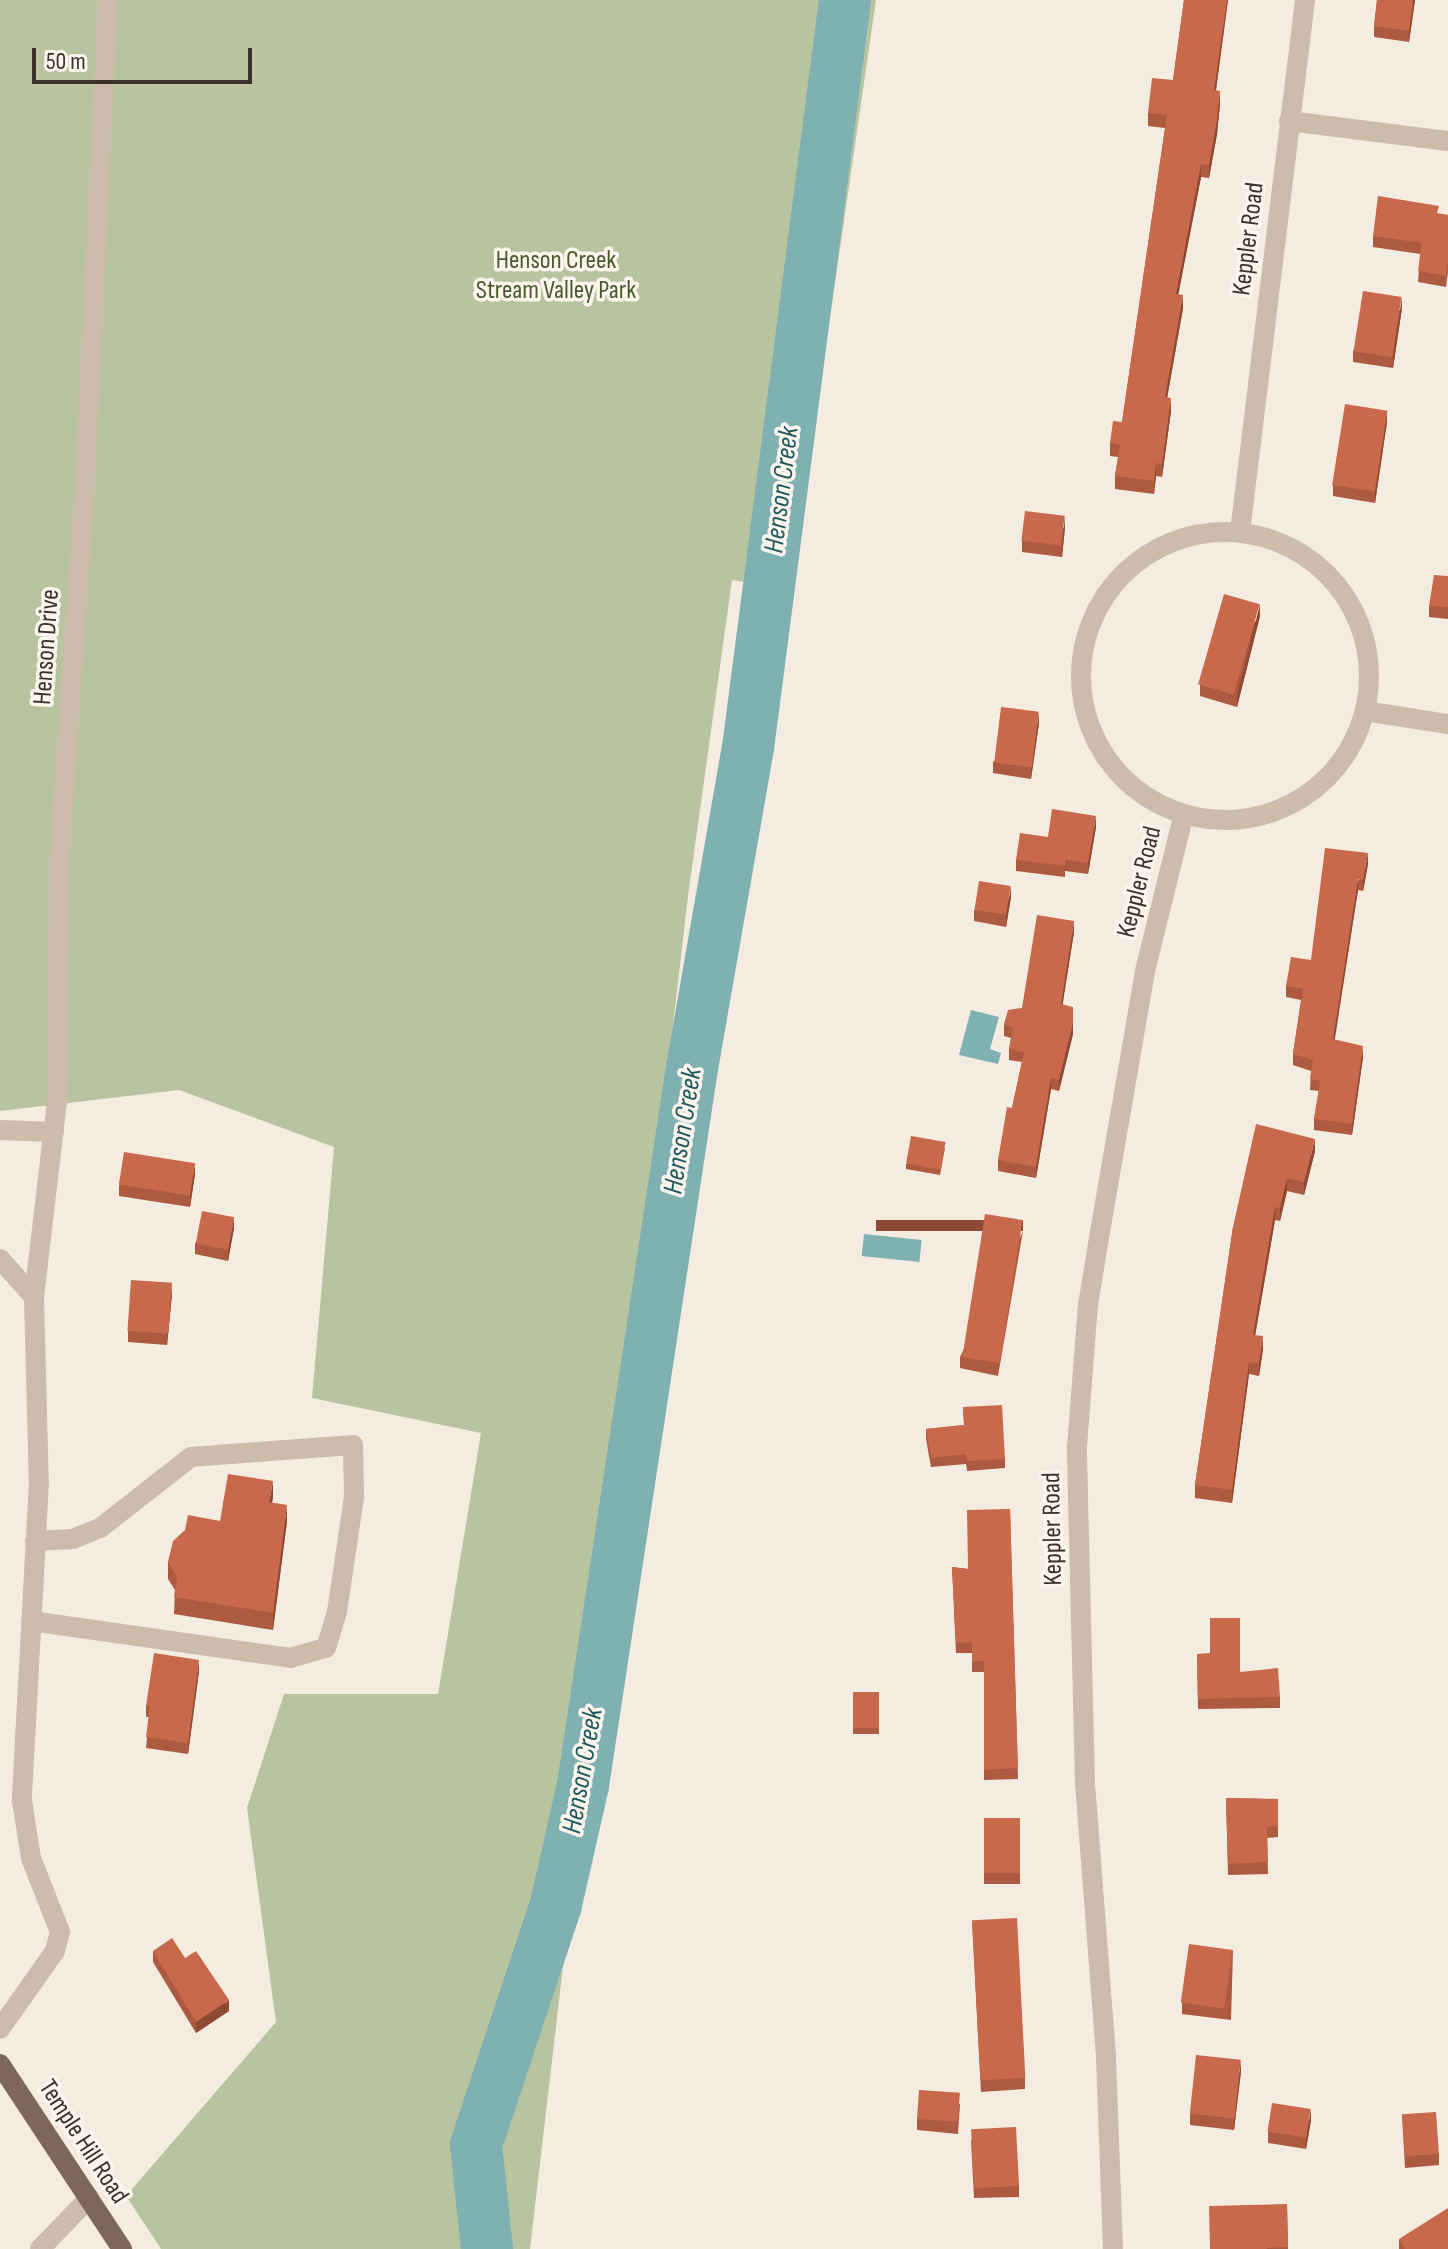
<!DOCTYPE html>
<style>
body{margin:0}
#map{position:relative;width:1448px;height:2249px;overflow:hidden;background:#f4ebe1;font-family:"Sofia Sans Condensed",sans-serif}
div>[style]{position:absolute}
.green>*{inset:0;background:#b8c4a0}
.water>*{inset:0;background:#7fb0b2;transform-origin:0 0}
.river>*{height:52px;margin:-26px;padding:0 26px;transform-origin:26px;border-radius:26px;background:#7fb0b2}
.minor>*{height:20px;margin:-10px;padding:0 10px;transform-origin:10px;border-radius:10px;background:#cdbbac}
.minor>.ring{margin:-10px;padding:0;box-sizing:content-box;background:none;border:20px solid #cdbbac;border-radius:50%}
.major>*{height:20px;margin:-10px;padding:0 10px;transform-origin:10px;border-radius:10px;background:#7d675c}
.wall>*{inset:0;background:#ac5a40;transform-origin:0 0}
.shaded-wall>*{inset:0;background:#8c4a34;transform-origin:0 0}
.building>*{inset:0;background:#c8694b;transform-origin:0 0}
span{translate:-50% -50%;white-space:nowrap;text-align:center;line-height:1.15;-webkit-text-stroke:7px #fbf5ee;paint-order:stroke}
.street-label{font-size:26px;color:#3b302b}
.park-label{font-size:26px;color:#4a5a2e}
.water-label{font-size:28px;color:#1f5a5e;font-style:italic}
.scale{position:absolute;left:32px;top:48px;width:220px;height:36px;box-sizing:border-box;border:4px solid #3b302b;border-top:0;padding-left:10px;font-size:24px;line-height:28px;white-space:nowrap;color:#3b302b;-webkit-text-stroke:6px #fbf5ee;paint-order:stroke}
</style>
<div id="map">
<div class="green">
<div style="clip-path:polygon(0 0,876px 0,827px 338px,782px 588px,732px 580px,688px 896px,530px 2249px,161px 2249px,126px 2196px,276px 2022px,247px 1808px,284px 1694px,438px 1694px,481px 1433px,312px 1398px,334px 1147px,179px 1090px,0 1111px)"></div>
</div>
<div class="water">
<div style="clip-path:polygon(971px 1010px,999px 1017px,990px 1049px,1001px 1053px,998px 1064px,959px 1055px)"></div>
<div style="left:864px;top:1234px;width:58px;height:22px;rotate:6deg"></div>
</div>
<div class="river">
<div style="left:487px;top:2249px;width:105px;rotate:-96deg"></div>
<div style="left:476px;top:2145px;width:254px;rotate:-71.6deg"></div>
<div style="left:556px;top:1904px;width:122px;rotate:-77.2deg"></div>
<div style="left:583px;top:1785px;width:725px;rotate:-81.36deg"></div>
<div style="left:692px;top:1068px;width:325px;rotate:-80.1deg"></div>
<div style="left:748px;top:748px;width:754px;rotate:-82.61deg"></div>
</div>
<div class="minor">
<div style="left:1289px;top:121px;width:160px;rotate:7.2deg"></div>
<div class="ring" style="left:1081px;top:532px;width:268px;height:268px"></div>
<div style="left:1240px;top:532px;width:536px;rotate:-83.03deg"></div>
<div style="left:1365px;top:711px;width:84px;rotate:8.9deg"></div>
<div style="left:0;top:1130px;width:54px;rotate:2.1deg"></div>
<div style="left:0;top:1259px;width:51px;rotate:48.2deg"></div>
<div style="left:34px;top:1297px;width:185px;rotate:88.5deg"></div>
<div style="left:39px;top:1482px;width:319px;rotate:93.1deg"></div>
<div style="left:22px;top:1801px;width:58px;rotate:81deg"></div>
<div style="left:31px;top:1858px;width:79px;rotate:68.6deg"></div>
<div style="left:60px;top:1932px;width:20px;rotate:105deg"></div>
<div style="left:55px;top:1951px;width:95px;rotate:125.2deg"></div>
<div style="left:34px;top:1297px;width:196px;rotate:-83.3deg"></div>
<div style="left:57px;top:1102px;width:239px;rotate:-89.5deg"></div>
<div style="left:59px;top:863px;width:384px;rotate:-86.1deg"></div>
<div style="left:85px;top:480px;width:481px;rotate:-87.3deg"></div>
<div style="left:31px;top:1621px;width:262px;rotate:8.1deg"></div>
<div style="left:290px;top:1658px;width:37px;rotate:-16deg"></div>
<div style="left:326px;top:1648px;width:38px;rotate:-73deg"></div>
<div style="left:337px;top:1612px;width:116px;rotate:-81.6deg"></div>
<div style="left:354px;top:1497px;width:52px;rotate:-91.1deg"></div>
<div style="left:353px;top:1445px;width:162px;rotate:175.8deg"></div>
<div style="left:191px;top:1457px;width:115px;rotate:142deg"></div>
<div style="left:100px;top:1528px;width:29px;rotate:158deg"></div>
<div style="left:73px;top:1539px;width:38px;rotate:177deg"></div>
<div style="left:40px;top:2249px;width:71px;rotate:-46.1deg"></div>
<div style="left:1113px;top:2249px;width:193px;rotate:-92.1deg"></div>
<div style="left:1106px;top:2056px;width:274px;rotate:-94.4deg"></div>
<div style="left:1085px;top:1783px;width:336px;rotate:-91.4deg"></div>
<div style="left:1077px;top:1447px;width:142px;rotate:-85.6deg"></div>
<div style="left:1088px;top:1305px;width:74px;rotate:-80.7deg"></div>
<div style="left:1100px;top:1232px;width:265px;rotate:-80.2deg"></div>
<div style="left:1145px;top:971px;width:159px;rotate:-76.1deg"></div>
</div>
<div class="major">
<div style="left:0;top:2064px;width:222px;rotate:56.6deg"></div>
</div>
<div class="wall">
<div style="clip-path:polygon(1184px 0,1228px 0,1216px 91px,1220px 104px,1217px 134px,1209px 178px,1201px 177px,1178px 294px,1183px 308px,1167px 398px,1171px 411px,1162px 477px,1156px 476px,1154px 494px,1115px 489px,1115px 476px,1118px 457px,1110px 456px,1110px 443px,1122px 422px,1165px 128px,1148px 126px,1148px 113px,1173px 80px)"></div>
<div style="clip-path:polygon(1377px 0,1415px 0,1409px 42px,1374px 37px,1374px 26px)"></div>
<div style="clip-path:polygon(1439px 214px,1448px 215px,1448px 272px,1446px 287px,1418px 282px,1420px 254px,1373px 247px,1373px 236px)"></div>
<div style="clip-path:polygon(1402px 308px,1393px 368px,1353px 362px,1353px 351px)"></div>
<div style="clip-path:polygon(1387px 422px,1375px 503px,1333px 496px,1333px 485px)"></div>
<div style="clip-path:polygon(1065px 527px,1062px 557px,1022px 552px,1022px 541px)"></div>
<div style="clip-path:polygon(1448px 576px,1448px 619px,1429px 617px,1429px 606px)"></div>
<div style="clip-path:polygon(1260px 616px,1237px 707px,1200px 696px,1200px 685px)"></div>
<div style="clip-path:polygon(1039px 723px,1031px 779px,993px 773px,993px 762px)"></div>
<div style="clip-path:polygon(1096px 827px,1088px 874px,1065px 871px,1065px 877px,1016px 871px,1016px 860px,1048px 837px)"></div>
<div style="clip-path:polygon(1368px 864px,1363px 891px,1358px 890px,1334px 1040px,1363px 1057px,1352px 1135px,1314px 1130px,1314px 1119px,1319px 1091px,1310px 1090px,1311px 1071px,1293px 1065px,1293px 1054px,1301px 1000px,1286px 997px,1286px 986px,1311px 960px)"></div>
<div style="clip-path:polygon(1011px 897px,1006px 927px,974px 921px,974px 910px)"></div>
<div style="clip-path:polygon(1074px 932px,1062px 1005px,1073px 1034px,1059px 1091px,1051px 1089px,1036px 1178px,998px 1171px,998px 1160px,1012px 1108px,1022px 1062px,1009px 1060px,1009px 1049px,1011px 1038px,1004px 1036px,1004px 1024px,1022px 1008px)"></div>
<div style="clip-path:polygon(945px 1148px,940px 1175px,906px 1169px,906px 1164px)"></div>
<div style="clip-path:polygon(1315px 1151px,1304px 1195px,1287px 1191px,1280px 1221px,1275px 1220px,1255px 1335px,1263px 1349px,1259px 1376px,1249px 1374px,1232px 1503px,1195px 1498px,1195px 1485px,1233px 1227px)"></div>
<div style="clip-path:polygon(195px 1174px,190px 1207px,119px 1196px,119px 1185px)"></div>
<div style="clip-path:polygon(234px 1228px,228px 1261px,195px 1254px,195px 1243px)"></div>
<div style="clip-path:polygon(1023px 1231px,998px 1376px,960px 1368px,960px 1357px)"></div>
<div style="clip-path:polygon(172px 1294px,167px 1345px,128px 1342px,128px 1331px)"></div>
<div style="clip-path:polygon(963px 1407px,1005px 1459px,1005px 1468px,967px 1471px,966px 1464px,931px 1467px,926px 1439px,926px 1429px,964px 1425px)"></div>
<div style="clip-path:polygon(273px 1497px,272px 1503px,287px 1521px,273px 1630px,174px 1614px,175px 1590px,168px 1579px,168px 1562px,220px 1521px)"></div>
<div style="clip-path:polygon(1010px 1509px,1018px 1779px,984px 1780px,984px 1672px,972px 1672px,972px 1653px,956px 1653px,952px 1567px,968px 1569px)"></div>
<div style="clip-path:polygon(1197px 1654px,1240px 1672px,1280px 1697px,1280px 1708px,1198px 1709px)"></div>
<div style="clip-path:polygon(199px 1671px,188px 1754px,146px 1748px,149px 1717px,146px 1717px,146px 1706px)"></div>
<div style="left:853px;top:1692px;width:26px;height:42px"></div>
<div style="clip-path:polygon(1226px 1798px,1278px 1799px,1278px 1837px,1267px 1838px,1268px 1874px,1228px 1875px)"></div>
<div style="left:984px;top:1818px;width:36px;height:66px"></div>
<div style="clip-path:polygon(972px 1921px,1025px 2078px,1025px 2089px,981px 2092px)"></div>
<div style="clip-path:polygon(1233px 1950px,1231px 2020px,1182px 2014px,1182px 2003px)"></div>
<div style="clip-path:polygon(153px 1951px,185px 1958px,229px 2011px,196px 2033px,153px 1962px)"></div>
<div style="clip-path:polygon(1241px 2071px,1234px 2130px,1190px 2125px,1190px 2114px)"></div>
<div style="clip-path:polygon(960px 2104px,958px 2134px,917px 2130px,917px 2119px)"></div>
<div style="clip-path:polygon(1402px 2115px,1439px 2154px,1439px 2165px,1405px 2168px)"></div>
<div style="clip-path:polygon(1311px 2120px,1306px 2149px,1268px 2143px,1268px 2132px)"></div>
<div style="clip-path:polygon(971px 2140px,1019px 2186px,1019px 2197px,974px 2198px)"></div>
<div style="clip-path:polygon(1287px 2204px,1288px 2249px,1210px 2249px)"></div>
<div style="clip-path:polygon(1399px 2239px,1448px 2249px,1399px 2249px)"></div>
</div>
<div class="shaded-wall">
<div style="clip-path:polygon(1227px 0,1228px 0,1214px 103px,1214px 90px)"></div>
<div style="clip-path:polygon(1413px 0,1415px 0,1409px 42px,1409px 31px)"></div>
<div style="clip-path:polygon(1220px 91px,1220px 104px,1217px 134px,1209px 178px,1209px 165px)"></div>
<div style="clip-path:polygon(1201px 164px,1201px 177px,1176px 307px,1176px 294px)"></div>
<div style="clip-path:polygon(1183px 295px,1183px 308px,1165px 410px,1165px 397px)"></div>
<div style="clip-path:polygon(1402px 297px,1402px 308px,1393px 368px,1393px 357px)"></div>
<div style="clip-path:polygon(1171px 398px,1171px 411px,1162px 477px,1162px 464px)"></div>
<div style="clip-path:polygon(1387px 411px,1387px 422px,1375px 503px,1375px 492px)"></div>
<div style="clip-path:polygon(1156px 463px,1156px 476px,1154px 494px,1154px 481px)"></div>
<div style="clip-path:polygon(1065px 516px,1065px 527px,1062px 557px,1062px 546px)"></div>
<div style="clip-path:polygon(1260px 604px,1260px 616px,1237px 707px,1237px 696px)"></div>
<div style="clip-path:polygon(1039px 712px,1039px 723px,1031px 779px,1031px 768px)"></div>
<div style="clip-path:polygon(1096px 816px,1096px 827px,1088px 874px,1088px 863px)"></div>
<div style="clip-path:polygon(1368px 853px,1368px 864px,1363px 891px,1363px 880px)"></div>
<div style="clip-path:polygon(1358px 879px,1358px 890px,1333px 1051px,1333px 1039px)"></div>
<div style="clip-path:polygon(1011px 886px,1011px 897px,1006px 927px,1006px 916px)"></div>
<div style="clip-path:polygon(1074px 921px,1074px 932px,1061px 1015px,1061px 1004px)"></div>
<div style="clip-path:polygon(1073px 1007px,1073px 1034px,1059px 1091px,1059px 1080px)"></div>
<div style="clip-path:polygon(1363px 1046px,1363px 1057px,1352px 1135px,1352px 1124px)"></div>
<div style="clip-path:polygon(1051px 1078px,1051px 1089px,1036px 1178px,1036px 1167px)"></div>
<div style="clip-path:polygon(1315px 1139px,1315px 1151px,1304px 1195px,1304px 1182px)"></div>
<div style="clip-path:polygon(195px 1163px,195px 1174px,190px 1207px,190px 1196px)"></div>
<div style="clip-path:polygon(1287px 1178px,1287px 1191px,1280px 1221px,1280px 1208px)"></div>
<div style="clip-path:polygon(1275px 1207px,1275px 1220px,1253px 1348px,1253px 1335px)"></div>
<div style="clip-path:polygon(234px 1217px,234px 1228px,228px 1261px,228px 1250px)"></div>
<div style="left:1023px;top:1220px;width:11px;height:147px;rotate:90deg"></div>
<div style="clip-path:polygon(172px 1283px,172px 1294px,167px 1345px,167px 1334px)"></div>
<div style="clip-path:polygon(1263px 1336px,1263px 1349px,1259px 1376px,1259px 1363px)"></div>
<div style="clip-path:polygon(1249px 1362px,1249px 1374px,1232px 1503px,1232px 1490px)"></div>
<div style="clip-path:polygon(273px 1481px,273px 1497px,269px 1519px,269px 1502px)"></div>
<div style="clip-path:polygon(287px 1505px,287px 1521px,273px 1630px,273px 1613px)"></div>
<div style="clip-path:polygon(199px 1660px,199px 1671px,188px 1754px,188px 1743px)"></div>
<div style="clip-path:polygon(229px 2000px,229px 2011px,196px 2033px,196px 2022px)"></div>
<div style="clip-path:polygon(1241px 2060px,1241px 2071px,1234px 2130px,1234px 2119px)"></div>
<div style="clip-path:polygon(1311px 2109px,1311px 2120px,1306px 2149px,1306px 2138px)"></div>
</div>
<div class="building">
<div style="clip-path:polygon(1184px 0,1227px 0,1214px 90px,1220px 91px,1217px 120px,1209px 165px,1201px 164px,1176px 294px,1183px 295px,1165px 397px,1171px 398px,1162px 464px,1156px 463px,1154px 481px,1115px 476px,1120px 445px,1110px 443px,1113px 421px,1122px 422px,1167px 115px,1148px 113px,1152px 78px,1173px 80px)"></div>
<div style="clip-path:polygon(1377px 0,1413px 0,1409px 31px,1374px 26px)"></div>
<div style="clip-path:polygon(1378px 196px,1439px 206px,1437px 213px,1448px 215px,1448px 261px,1446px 276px,1418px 271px,1422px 243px,1373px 236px)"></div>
<div style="left:1363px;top:291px;width:39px;height:61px;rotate:9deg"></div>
<div style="left:1345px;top:404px;width:43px;height:82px;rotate:9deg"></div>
<div style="left:1025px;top:511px;width:40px;height:30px;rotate:7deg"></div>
<div style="clip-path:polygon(1434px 575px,1448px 576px,1448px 607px,1429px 606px)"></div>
<div style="left:1224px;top:594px;width:37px;height:94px;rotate:16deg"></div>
<div style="left:1001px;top:707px;width:38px;height:56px;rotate:7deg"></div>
<div style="clip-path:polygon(1052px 809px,1096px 816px,1088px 863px,1065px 860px,1065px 866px,1016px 860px,1020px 833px,1048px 837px)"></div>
<div style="clip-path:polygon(1325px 848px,1368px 853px,1363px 880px,1358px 879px,1333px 1039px,1363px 1046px,1352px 1124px,1314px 1119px,1320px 1081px,1310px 1079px,1313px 1060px,1293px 1054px,1303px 989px,1286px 986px,1291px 957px,1311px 960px)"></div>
<div style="left:979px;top:881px;width:32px;height:29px;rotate:9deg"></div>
<div style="clip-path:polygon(1037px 915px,1074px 921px,1061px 1004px,1073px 1007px,1073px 1023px,1059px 1080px,1051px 1078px,1036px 1167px,998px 1160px,1007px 1107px,1012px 1108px,1024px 1052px,1009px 1049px,1013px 1028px,1004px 1024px,1008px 1010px,1022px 1008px)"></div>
<div style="clip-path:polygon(1256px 1124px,1315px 1139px,1304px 1182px,1287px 1178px,1280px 1208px,1275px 1207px,1253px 1335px,1263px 1336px,1259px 1363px,1249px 1362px,1232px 1490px,1195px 1485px,1233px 1227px)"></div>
<div style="left:911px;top:1136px;width:35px;height:28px;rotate:10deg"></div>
<div style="left:124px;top:1152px;width:72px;height:33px;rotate:9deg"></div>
<div style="left:202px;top:1211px;width:33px;height:33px;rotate:11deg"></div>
<div style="left:985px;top:1214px;width:38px;height:145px;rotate:9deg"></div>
<div style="left:131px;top:1280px;width:41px;height:51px;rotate:4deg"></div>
<div style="clip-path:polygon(1002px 1405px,1005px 1459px,967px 1461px,966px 1454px,931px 1458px,926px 1429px,964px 1425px,963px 1407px)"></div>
<div style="clip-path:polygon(228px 1474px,273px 1481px,269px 1502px,287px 1505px,273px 1613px,174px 1597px,177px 1577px,168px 1562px,173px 1541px,185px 1530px,188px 1515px,220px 1521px)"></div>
<div style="clip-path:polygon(1010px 1509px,1018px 1768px,984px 1770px,984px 1661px,972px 1661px,972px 1642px,956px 1643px,952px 1567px,968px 1569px,967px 1510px)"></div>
<div style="clip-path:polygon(1210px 1618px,1240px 1618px,1240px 1672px,1278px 1668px,1280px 1697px,1198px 1699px,1197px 1654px,1210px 1653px)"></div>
<div style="clip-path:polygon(154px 1653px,199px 1660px,188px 1743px,146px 1737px,150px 1706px,146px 1706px)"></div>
<div style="left:853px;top:1692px;width:26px;height:36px"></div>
<div style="clip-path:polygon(1226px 1798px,1278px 1799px,1278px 1826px,1267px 1827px,1268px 1862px,1228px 1864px)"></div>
<div style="left:984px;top:1818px;width:36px;height:55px"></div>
<div style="left:1017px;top:1918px;width:160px;height:45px;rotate:87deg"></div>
<div style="clip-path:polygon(172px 1938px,185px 1958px,196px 1951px,229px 2000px,196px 2022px,153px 1951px)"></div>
<div style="left:1189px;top:1944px;width:44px;height:59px;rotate:8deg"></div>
<div style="left:1196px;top:2055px;width:45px;height:59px;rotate:6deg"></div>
<div style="left:919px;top:2090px;width:41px;height:29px;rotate:4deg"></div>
<div style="left:1272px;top:2103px;width:39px;height:29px;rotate:9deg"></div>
<div style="left:1436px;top:2112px;width:42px;height:34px;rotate:86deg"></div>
<div style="left:1016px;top:2127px;width:59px;height:45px;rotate:87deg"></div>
<div style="clip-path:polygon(1287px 2204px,1288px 2247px,1267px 2248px,1267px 2249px,1210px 2249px,1209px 2206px)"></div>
<div style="clip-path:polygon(1448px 2208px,1448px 2249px,1405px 2249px,1399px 2239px)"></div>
</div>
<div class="street-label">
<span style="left:1249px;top:239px;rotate:-83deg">Keppler Road</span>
<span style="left:47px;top:647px;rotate:-86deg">Henson Drive</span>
<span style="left:1140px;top:882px;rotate:-76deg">Keppler Road</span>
<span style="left:1053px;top:1529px;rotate:-91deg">Keppler Road</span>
<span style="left:83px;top:2142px;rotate:57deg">Temple Hill Road</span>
</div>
<div class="park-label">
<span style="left:556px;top:276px">Henson Creek<br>Stream Valley Park</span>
</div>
<div class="water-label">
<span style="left:782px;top:490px;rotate:-83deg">Henson Creek</span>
<span style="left:683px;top:1131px;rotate:-81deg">Henson Creek</span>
<span style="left:583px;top:1771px;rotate:-80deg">Henson Creek</span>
</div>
<div class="scale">50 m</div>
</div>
